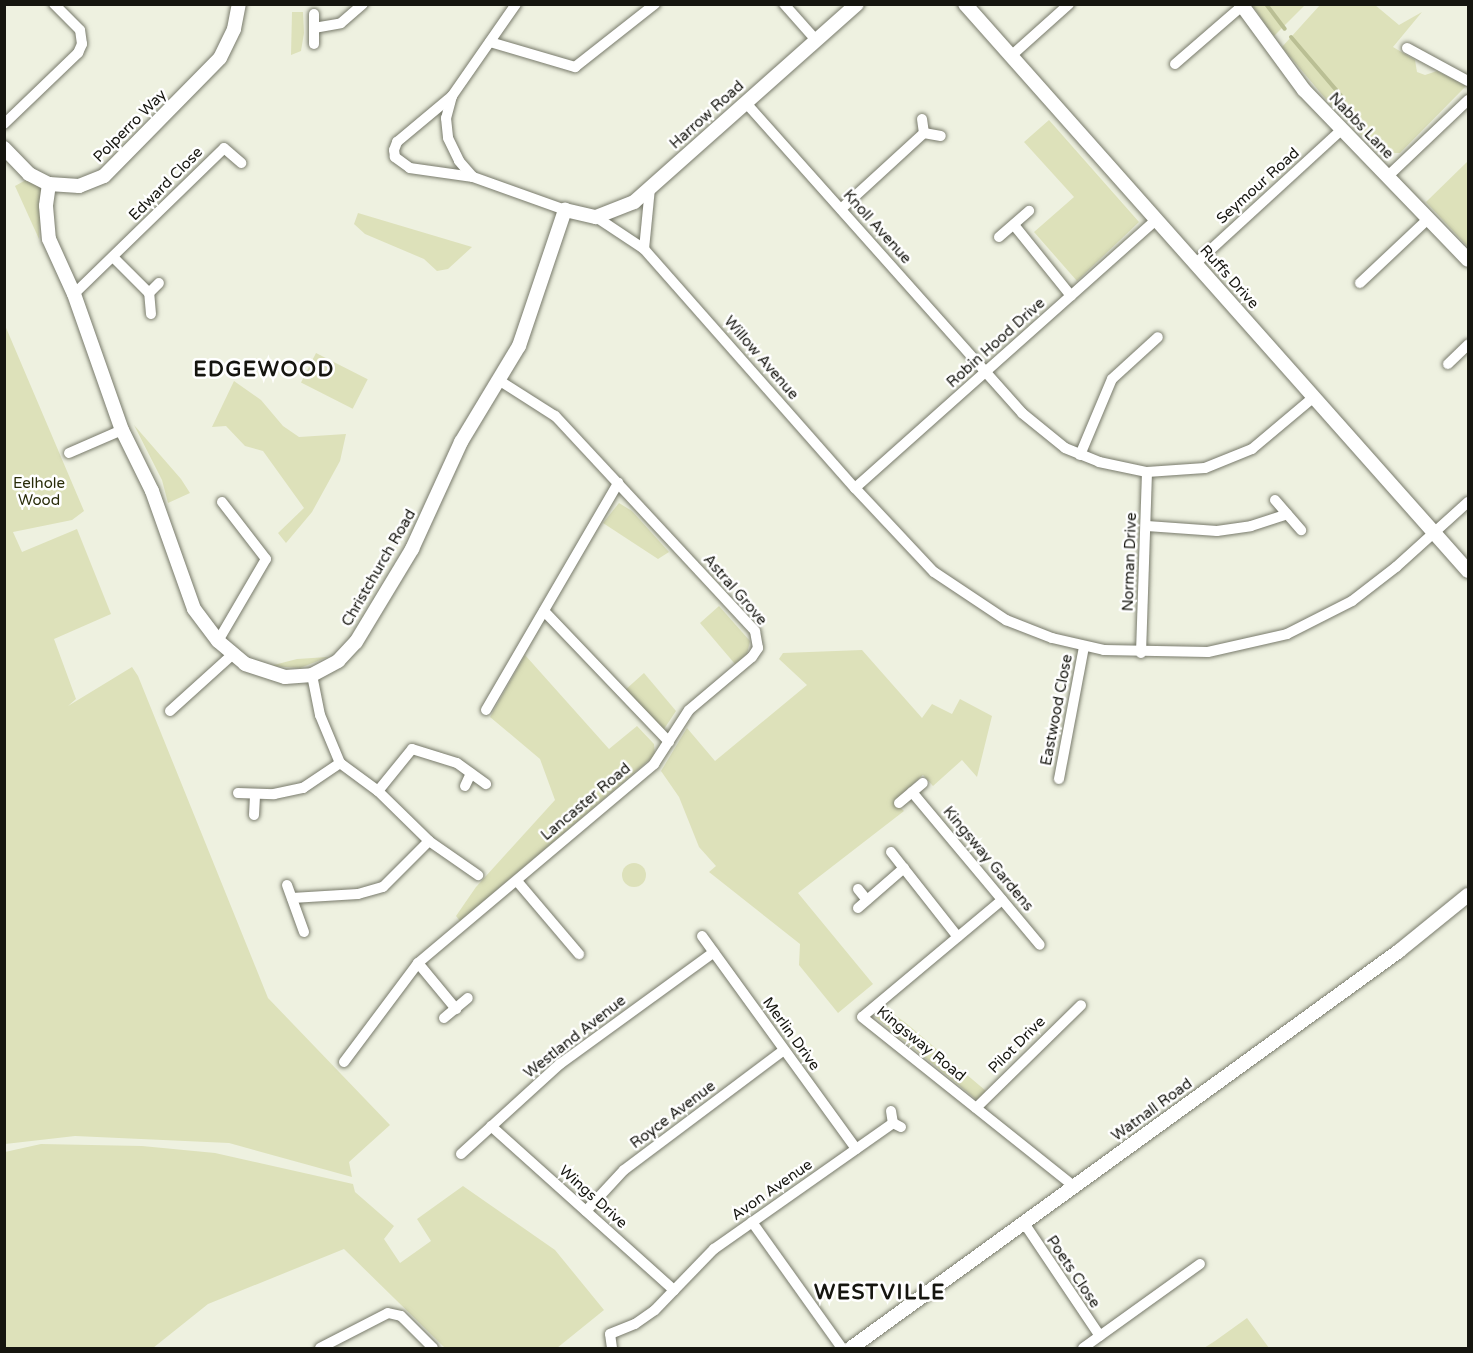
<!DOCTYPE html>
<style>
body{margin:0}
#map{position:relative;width:1473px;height:1353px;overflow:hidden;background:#eef1e0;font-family:"Varela Round",sans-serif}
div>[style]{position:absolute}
.green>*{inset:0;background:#dde1ba;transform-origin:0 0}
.round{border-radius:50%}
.stream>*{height:4px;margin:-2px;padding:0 2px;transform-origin:2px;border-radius:2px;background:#babf94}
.roads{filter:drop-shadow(0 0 2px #787a6b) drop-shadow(0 0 2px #787a6b)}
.street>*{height:10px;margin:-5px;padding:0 5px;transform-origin:5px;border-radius:5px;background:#fff}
.secondary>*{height:14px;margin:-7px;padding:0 7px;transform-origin:7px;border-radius:7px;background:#fff}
span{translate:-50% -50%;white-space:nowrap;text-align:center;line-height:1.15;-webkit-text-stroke:5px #fff;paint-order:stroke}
.street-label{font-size:15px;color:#15150f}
.park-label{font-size:15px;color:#292c09}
.district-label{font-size:21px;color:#15150f;font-weight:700;letter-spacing:1.5px}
.frame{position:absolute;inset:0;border:6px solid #15150f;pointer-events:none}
</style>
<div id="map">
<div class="green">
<div style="clip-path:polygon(1252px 5px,1305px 5px,1274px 36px)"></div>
<div style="clip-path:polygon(1320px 5px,1375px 5px,1399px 25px,1422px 12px,1393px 47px,1415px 60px,1417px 72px,1425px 75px,1437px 71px,1466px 86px,1400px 153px,1379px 153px,1330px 104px,1282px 47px)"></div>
<div style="clip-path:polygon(292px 12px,303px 12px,304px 33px,301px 51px,291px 55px)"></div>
<div style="clip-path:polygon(1049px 120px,1139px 222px,1077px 281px,1034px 232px,1074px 197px,1024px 142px)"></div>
<div style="clip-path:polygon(1468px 161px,1468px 247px,1426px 202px)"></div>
<div style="clip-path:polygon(26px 180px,41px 187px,39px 239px,15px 186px)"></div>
<div style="clip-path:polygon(358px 213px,472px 247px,448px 269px,437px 271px,424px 259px,365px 234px,354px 224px)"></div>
<div style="clip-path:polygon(4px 323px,84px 511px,72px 520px,13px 532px,22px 552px,77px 529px,111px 614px,54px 639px,76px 699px,68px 706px,132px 667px,138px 676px,268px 998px,390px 1125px,349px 1162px,352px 1177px,229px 1143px,75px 1136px,5px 1144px)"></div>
<div style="left:316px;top:353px;width:58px;height:33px;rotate:27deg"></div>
<div style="clip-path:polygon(234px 381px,261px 400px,283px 426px,299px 437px,346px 434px,340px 461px,312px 512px,286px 543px,278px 533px,304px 508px,263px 451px,245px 446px,226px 426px,212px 427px)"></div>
<div style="clip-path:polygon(134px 425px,181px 479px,190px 493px,168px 503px,162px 480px)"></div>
<div style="clip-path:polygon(619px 503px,632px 511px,669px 552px,658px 559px,603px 523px)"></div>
<div style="clip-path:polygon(719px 606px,750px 641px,747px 654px,735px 664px,700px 623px)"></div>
<div style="clip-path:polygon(862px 650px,922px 718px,932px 704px,952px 714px,960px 699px,992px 716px,977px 777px,962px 760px,933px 786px,923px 775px,894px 801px,904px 811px,798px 893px,873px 984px,838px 1013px,799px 965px,800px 944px,709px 872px,716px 866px,699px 847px,679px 797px,661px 771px,687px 728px,715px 761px,807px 685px,779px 659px,783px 653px)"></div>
<div style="clip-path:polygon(525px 655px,609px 749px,637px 726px,654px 744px,655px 755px,460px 921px,456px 916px,476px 887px,555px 800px,540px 759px,490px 717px)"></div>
<div style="clip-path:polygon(328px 657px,300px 668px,270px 666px,297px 659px)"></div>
<div style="clip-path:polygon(644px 673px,676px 711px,664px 729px,624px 691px)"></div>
<div class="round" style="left:622px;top:863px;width:24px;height:24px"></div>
<div style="clip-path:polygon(885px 1008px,906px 1023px,986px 1091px,977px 1100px,875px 1017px)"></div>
<div style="clip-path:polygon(41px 1144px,142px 1146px,215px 1153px,353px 1184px,355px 1192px,394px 1226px,384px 1239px,400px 1263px,431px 1241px,417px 1219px,463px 1186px,555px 1250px,604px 1310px,557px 1348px,445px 1348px,344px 1249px,208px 1304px,153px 1348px,5px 1348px,5px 1152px)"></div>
<div style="clip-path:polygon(1247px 1318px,1269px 1348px,1204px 1348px,1215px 1341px)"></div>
</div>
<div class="stream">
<div style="left:1266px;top:4px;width:31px;rotate:53deg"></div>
<div style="left:1291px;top:37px;width:79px;rotate:49.6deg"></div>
</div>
<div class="roads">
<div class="street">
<div style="left:784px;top:4px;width:48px;rotate:48.4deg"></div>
<div style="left:314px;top:14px;width:30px;rotate:90deg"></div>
<div style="left:314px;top:28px;width:27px;rotate:-10deg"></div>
<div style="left:341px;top:23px;width:29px;rotate:-41deg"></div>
<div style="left:490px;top:42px;width:89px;rotate:16.4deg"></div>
<div style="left:575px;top:67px;width:102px;rotate:-38.2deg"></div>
<div style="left:1407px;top:48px;width:69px;rotate:28.4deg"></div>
<div style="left:1011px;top:56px;width:78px;rotate:-41.9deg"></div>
<div style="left:1175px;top:64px;width:89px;rotate:-40.9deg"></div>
<div style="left:452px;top:96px;width:23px;rotate:105deg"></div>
<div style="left:446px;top:118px;width:20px;rotate:84deg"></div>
<div style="left:448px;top:138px;width:25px;rotate:64deg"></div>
<div style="left:459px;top:161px;width:21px;rotate:49deg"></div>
<div style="left:473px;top:177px;width:98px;rotate:19.7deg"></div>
<div style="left:746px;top:103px;width:415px;rotate:48.3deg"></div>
<div style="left:1022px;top:413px;width:55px;rotate:39.1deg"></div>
<div style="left:1065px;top:448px;width:37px;rotate:22deg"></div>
<div style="left:1099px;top:462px;width:49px;rotate:11.8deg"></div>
<div style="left:1147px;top:472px;width:58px;rotate:-3.9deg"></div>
<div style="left:1205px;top:468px;width:51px;rotate:-22deg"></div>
<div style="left:1252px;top:449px;width:81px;rotate:-40deg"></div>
<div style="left:922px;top:119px;width:14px;rotate:82deg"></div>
<div style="left:924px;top:133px;width:17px;rotate:10deg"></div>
<div style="left:4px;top:124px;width:103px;rotate:-43.8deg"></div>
<div style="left:78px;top:53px;width:10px;rotate:-66deg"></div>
<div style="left:82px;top:44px;width:14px;rotate:-98deg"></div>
<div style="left:80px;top:30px;width:37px;rotate:-135deg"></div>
<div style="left:473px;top:177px;width:64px;rotate:-171.9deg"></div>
<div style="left:410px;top:168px;width:19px;rotate:-144deg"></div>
<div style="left:395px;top:157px;width:7px;rotate:-98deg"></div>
<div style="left:394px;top:150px;width:9px;rotate:-69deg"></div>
<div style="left:397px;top:142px;width:72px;rotate:-39.9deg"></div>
<div style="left:452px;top:96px;width:112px;rotate:-55.2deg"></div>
<div style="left:1387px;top:177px;width:112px;rotate:-43.5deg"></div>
<div style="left:650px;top:188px;width:61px;rotate:95.6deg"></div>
<div style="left:644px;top:249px;width:319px;rotate:48.6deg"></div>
<div style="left:855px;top:488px;width:115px;rotate:46.8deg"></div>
<div style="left:934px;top:572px;width:87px;rotate:33.7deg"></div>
<div style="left:1006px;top:620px;width:49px;rotate:21.4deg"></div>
<div style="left:1052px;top:638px;width:53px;rotate:13deg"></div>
<div style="left:1104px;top:650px;width:104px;rotate:1.1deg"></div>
<div style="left:1208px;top:652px;width:81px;rotate:-12.8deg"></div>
<div style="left:1287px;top:634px;width:73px;rotate:-26.9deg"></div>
<div style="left:1352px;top:601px;width:56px;rotate:-37.7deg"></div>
<div style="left:1396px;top:567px;width:97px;rotate:-42.1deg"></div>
<div style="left:841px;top:209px;width:113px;rotate:-42.5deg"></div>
<div style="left:596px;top:217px;width:58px;rotate:33.7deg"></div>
<div style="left:1014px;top:225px;width:91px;rotate:51.2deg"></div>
<div style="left:999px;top:237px;width:40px;rotate:-41deg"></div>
<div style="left:114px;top:258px;width:49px;rotate:45deg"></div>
<div style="left:1195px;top:264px;width:198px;rotate:-42.5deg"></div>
<div style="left:1360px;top:283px;width:93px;rotate:-43.3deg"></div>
<div style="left:74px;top:294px;width:209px;rotate:-44.2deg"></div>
<div style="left:224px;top:148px;width:23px;rotate:41deg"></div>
<div style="left:151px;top:314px;width:21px;rotate:-95deg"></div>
<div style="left:149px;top:293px;width:14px;rotate:-45deg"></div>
<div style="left:1448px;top:364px;width:28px;rotate:-44deg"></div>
<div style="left:69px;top:453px;width:58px;rotate:-23.5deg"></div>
<div style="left:1080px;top:455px;width:82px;rotate:-67.2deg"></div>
<div style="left:1112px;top:379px;width:62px;rotate:-42.4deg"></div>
<div style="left:855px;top:488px;width:403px;rotate:-41.7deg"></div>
<div style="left:1275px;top:500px;width:40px;rotate:49deg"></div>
<div style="left:1147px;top:526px;width:70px;rotate:4.1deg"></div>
<div style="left:1217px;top:531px;width:34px;rotate:-8deg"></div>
<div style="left:1251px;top:526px;width:38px;rotate:-18deg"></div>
<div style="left:544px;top:611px;width:181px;rotate:46.3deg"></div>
<div style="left:218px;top:641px;width:95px;rotate:-59.7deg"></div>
<div style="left:266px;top:559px;width:72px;rotate:-127.7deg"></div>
<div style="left:1141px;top:653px;width:181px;rotate:-88.1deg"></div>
<div style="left:312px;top:675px;width:41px;rotate:78.7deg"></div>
<div style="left:320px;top:715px;width:52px;rotate:67.4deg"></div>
<div style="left:340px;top:763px;width:47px;rotate:36.4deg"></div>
<div style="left:378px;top:791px;width:71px;rotate:44.4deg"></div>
<div style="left:429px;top:841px;width:60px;rotate:34.8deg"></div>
<div style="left:486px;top:710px;width:263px;rotate:-59.8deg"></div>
<div style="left:170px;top:711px;width:85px;rotate:-42.1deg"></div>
<div style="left:1059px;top:779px;width:134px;rotate:-79.3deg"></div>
<div style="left:465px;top:786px;width:14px;rotate:-65deg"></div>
<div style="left:378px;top:791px;width:54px;rotate:-51deg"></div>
<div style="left:412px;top:749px;width:47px;rotate:17.3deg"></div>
<div style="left:457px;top:763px;width:36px;rotate:36deg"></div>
<div style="left:912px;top:792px;width:199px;rotate:50.1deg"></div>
<div style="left:238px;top:793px;width:36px;rotate:2deg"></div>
<div style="left:274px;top:794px;width:30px;rotate:-12deg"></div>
<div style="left:303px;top:788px;width:45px;rotate:-34deg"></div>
<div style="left:899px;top:803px;width:31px;rotate:-40deg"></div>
<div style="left:254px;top:815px;width:20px;rotate:-87deg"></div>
<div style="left:891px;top:852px;width:108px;rotate:51.8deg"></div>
<div style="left:517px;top:881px;width:96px;rotate:49.7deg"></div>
<div style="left:287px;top:885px;width:50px;rotate:70.1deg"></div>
<div style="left:858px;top:889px;width:14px;rotate:51deg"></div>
<div style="left:292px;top:898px;width:66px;rotate:-3.5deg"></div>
<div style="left:358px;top:894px;width:26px;rotate:-16deg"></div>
<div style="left:383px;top:887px;width:65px;rotate:-45deg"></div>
<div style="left:1002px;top:900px;width:182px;rotate:140.1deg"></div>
<div style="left:862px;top:1017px;width:273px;rotate:38.6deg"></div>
<div style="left:858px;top:908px;width:61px;rotate:-41deg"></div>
<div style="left:702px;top:936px;width:263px;rotate:54.1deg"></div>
<div style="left:418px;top:963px;width:60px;rotate:50.4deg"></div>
<div style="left:444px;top:1018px;width:31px;rotate:-40deg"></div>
<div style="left:344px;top:1062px;width:124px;rotate:-53.2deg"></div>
<div style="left:418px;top:963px;width:309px;rotate:-40.1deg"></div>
<div style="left:654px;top:764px;width:64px;rotate:-57.1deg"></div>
<div style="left:689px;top:710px;width:82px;rotate:-40.1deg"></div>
<div style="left:752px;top:657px;width:11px;rotate:-56deg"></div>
<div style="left:758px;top:648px;width:17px;rotate:-100deg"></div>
<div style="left:755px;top:631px;width:294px;rotate:-132.9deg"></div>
<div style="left:555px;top:416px;width:65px;rotate:-147.5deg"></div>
<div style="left:976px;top:1108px;width:147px;rotate:-44.4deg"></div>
<div style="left:891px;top:1111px;width:12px;rotate:81deg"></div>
<div style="left:893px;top:1123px;width:9px;rotate:27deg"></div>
<div style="left:491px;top:1126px;width:246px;rotate:41.9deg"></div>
<div style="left:461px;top:1154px;width:134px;rotate:-42.3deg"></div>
<div style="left:560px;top:1064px;width:190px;rotate:-36deg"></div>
<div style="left:586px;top:1211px;width:56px;rotate:-47.2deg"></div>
<div style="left:624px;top:1170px;width:200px;rotate:-36.9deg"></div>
<div style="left:752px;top:1222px;width:155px;rotate:54.5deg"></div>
<div style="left:1024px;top:1223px;width:136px;rotate:56.1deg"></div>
<div style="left:320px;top:1348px;width:76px;rotate:-27.2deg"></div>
<div style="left:388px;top:1313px;width:13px;rotate:13deg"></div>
<div style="left:401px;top:1316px;width:45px;rotate:45deg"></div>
<div style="left:612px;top:1348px;width:14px;rotate:-98deg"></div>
<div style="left:610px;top:1334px;width:27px;rotate:-22deg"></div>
<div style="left:635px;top:1324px;width:24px;rotate:-35deg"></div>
<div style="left:655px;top:1310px;width:85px;rotate:-46deg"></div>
<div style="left:714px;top:1249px;width:219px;rotate:-35.1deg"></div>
<div style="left:1083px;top:1348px;width:144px;rotate:-35.7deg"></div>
</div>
<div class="secondary">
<div style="left:965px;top:4px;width:758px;rotate:48.42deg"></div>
<div style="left:1241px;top:4px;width:107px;rotate:53.8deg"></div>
<div style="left:1304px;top:90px;width:236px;rotate:46deg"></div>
<div style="left:4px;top:148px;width:36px;rotate:46deg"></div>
<div style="left:29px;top:174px;width:22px;rotate:27deg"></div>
<div style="left:49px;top:184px;width:30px;rotate:4deg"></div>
<div style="left:79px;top:186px;width:27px;rotate:-22deg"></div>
<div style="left:104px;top:176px;width:165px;rotate:-45.5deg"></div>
<div style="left:220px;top:58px;width:32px;rotate:-64deg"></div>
<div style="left:234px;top:29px;width:25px;rotate:-79deg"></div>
<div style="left:49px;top:184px;width:22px;rotate:98deg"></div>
<div style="left:46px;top:206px;width:33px;rotate:85deg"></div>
<div style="left:49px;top:239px;width:60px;rotate:65.6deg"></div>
<div style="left:74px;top:294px;width:144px;rotate:70.6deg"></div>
<div style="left:122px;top:430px;width:68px;rotate:63.8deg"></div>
<div style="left:152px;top:491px;width:125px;rotate:70.4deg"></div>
<div style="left:194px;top:609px;width:40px;rotate:53deg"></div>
<div style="left:218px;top:641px;width:35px;rotate:40deg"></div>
<div style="left:245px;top:664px;width:42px;rotate:18deg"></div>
<div style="left:285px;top:677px;width:27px;rotate:-4deg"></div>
<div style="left:312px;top:675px;width:30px;rotate:-28deg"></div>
<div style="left:338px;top:661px;width:26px;rotate:-47deg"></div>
<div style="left:356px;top:642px;width:109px;rotate:-58.9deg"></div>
<div style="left:412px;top:549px;width:118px;rotate:-65.4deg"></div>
<div style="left:461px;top:442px;width:112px;rotate:-58.9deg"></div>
<div style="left:519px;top:346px;width:144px;rotate:-71.3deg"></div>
<div style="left:565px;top:210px;width:32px;rotate:13deg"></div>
<div style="left:596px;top:217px;width:41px;rotate:-21.5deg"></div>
<div style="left:634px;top:202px;width:298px;rotate:-41.6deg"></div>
<div style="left:851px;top:1348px;width:677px;rotate:-35.92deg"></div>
<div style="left:1399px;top:951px;width:89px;rotate:-39.1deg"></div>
</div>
</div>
<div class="street-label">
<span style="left:707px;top:115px;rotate:-42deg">Harrow Road</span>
<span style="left:130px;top:126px;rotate:-45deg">Polperro Way</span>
<span style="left:1361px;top:126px;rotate:46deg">Nabbs Lane</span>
<span style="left:166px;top:184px;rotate:-45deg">Edward Close</span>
<span style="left:1258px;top:186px;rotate:-42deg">Seymour Road</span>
<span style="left:877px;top:227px;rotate:48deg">Knoll Avenue</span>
<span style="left:1229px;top:277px;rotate:48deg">Ruffs Drive</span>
<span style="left:996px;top:343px;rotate:-42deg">Robin Hood Drive</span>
<span style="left:761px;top:358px;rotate:49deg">Willow Avenue</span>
<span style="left:1130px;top:562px;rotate:-88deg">Norman Drive</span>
<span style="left:379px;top:568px;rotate:-60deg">Christchurch Road</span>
<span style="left:735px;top:590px;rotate:49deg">Astral Grove</span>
<span style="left:1057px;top:710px;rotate:-79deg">Eastwood Close</span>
<span style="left:586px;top:802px;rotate:-40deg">Lancaster Road</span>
<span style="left:988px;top:859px;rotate:50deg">Kingsway Gardens</span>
<span style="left:791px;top:1034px;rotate:54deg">Merlin Drive</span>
<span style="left:575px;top:1037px;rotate:-38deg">Westland Avenue</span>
<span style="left:921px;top:1044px;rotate:39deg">Kingsway Road</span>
<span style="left:1017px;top:1045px;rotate:-45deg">Pilot Drive</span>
<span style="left:1152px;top:1110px;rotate:-36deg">Watnall Road</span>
<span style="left:673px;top:1115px;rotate:-37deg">Royce Avenue</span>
<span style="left:772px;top:1190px;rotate:-35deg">Avon Avenue</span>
<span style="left:593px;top:1197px;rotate:42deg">Wings Drive</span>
<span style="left:1073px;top:1272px;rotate:56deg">Poets Close</span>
</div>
<div class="park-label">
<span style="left:39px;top:492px">Eelhole<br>Wood</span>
</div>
<div class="district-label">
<span style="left:264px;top:370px">EDGEWOOD</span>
<span style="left:880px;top:1293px">WESTVILLE</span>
</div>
<div class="frame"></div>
</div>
